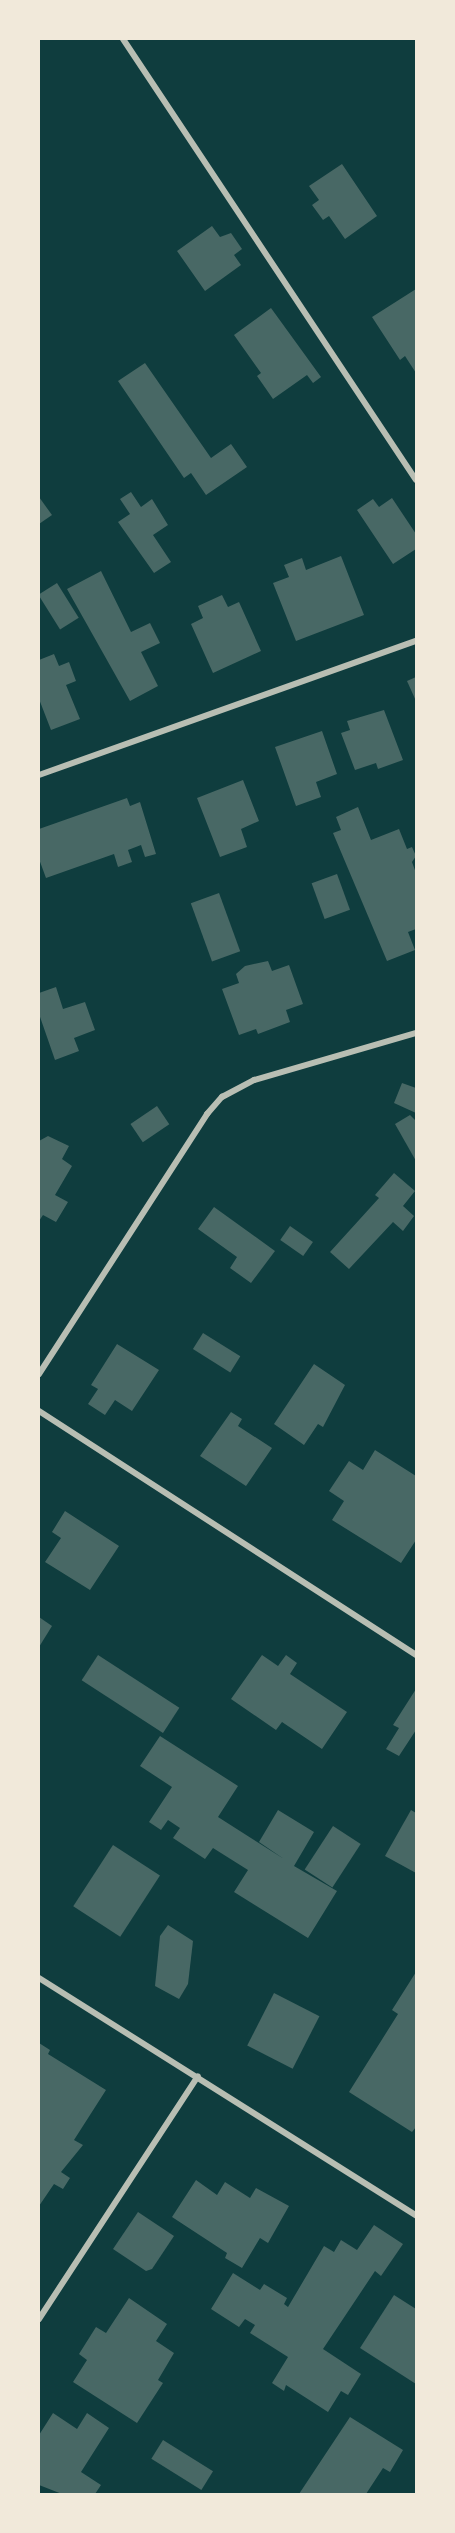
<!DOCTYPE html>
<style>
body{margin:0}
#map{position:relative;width:455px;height:2533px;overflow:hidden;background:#0f3d3e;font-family:"Libre Baskerville",serif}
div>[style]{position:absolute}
.building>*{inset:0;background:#486865;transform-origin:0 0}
.minor>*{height:6px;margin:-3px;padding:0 3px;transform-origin:3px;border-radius:3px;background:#b8beb3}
span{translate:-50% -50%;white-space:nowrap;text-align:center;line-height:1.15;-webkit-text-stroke:5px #f1e9da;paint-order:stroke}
.frame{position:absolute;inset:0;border:40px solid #f1e9da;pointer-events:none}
</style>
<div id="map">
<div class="building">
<div style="clip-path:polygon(342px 164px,377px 216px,345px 239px,329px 216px,323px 220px,312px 205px,319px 200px,309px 186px)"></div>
<div style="clip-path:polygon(212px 226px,220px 237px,231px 233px,242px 249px,234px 255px,241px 265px,205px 291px,177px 251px)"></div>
<div style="clip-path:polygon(416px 289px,416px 373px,405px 356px,400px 360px,372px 317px)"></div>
<div style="clip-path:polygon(271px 308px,321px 377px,313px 383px,307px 375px,273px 399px,257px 376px,261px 373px,234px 335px)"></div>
<div style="clip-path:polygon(145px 363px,211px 458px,231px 444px,247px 467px,206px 495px,191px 473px,184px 478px,118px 381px)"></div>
<div style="clip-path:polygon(131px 492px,141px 507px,152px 499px,168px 525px,153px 535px,171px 562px,154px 573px,118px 522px,130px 514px,120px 499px)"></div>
<div style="clip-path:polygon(39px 497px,52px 515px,39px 524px)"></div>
<div style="clip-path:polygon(392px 498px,416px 534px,416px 549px,393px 564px,357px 510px,373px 499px,379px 507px)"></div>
<div style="clip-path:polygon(341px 556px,364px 615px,296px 641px,273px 583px,289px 577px,284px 565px,302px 558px,306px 570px)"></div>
<div style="clip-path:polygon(101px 571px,131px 632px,150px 623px,160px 643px,141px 652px,158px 686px,130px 701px,67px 589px)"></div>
<div style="left:57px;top:583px;width:41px;height:22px;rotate:58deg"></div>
<div style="clip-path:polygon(222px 595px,228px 607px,239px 602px,261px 651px,213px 673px,191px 624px,203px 618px,198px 606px)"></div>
<div style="clip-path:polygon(54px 654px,59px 666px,69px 662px,76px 681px,66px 685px,80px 719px,51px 730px,39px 699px,39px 660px)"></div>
<div style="clip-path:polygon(416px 677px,416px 701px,407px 681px)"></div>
<div style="clip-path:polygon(384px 710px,403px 760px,378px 769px,376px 763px,355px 770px,341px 733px,350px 730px,347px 721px)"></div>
<div style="clip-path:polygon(322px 731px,337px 774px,316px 782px,321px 797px,296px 806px,275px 747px)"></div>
<div style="clip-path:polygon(243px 780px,259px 821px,241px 829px,247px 847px,220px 857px,197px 798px)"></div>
<div style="clip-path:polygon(127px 798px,130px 806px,140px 802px,156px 854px,145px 857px,141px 845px,128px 850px,132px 862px,118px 867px,114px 854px,46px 878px,39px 859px,39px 829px)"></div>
<div style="clip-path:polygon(358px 807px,371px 840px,399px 829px,407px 849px,412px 847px,416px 856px,412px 862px,416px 873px,416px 929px,408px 932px,415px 950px,387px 961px,333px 833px,341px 830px,336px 817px)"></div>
<div style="left:337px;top:874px;width:38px;height:27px;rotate:70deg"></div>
<div style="left:219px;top:893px;width:62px;height:30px;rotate:70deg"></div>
<div style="clip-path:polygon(268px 961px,272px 971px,289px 965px,303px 1004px,286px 1010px,290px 1022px,258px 1034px,256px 1029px,239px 1035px,222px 989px,239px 983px,236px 974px,245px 966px)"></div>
<div style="clip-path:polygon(56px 987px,63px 1009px,85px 1002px,95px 1030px,74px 1038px,79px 1051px,55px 1060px,39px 1014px,39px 993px)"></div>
<div style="clip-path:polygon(402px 1083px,416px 1088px,416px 1113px,394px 1103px)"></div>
<div style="left:157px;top:1106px;width:22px;height:32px;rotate:56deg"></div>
<div style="clip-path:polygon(410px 1115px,416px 1121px,416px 1161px,395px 1124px)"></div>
<div style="clip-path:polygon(48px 1136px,69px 1146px,62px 1159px,72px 1166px,55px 1195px,68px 1202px,56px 1222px,43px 1215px,39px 1221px,39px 1141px)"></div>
<div style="clip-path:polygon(394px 1173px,415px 1191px,403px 1206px,414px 1216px,403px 1231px,393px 1222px,349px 1269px,330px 1252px,379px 1198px,375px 1195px)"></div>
<div style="clip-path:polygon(214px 1207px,275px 1251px,251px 1283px,230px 1268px,237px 1257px,198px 1229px)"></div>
<div style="left:290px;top:1226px;width:28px;height:17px;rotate:35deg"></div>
<div style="left:203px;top:1333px;width:44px;height:19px;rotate:32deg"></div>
<div style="clip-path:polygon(117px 1344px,159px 1370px,132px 1411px,115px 1400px,105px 1415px,88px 1404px,98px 1389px,91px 1385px)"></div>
<div style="clip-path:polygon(314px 1364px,345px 1385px,323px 1427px,318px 1424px,304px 1445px,274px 1424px)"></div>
<div style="clip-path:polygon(231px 1412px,242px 1419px,238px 1426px,272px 1448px,246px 1486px,200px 1456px)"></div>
<div style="clip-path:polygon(375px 1450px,416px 1476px,416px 1540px,401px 1563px,332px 1520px,344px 1501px,329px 1491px,349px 1461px,363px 1470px)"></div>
<div style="clip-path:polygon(65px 1511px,119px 1546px,90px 1590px,45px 1562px,61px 1538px,52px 1532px)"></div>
<div style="clip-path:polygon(39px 1617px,52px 1626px,39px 1647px)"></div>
<div style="left:98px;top:1655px;width:97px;height:30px;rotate:33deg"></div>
<div style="clip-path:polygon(262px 1655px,278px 1666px,286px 1655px,297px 1663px,290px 1674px,347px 1712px,322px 1749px,282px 1722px,276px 1730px,231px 1699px)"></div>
<div style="clip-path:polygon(416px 1689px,416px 1730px,399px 1756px,386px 1749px,399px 1728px,393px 1725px)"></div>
<div style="clip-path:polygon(160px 1736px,238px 1786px,218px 1817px,284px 1859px,259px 1842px,278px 1810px,314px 1832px,294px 1866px,337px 1891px,308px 1938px,234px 1892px,248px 1870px,213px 1848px,205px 1859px,173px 1838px,180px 1828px,168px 1820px,161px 1830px,149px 1822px,172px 1787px,140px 1766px)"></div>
<div style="clip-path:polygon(411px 1810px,416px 1813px,416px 1873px,385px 1856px)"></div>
<div style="left:333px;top:1826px;width:33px;height:52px;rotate:33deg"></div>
<div style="left:113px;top:1845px;width:56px;height:73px;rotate:33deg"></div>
<div style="clip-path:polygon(168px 1925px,193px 1941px,188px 1984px,179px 1999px,155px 1986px,160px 1936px)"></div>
<div style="clip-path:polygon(416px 1972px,416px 2127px,412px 2132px,349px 2092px,398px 2014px,392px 2010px)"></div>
<div style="left:274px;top:1993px;width:51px;height:59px;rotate:27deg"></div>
<div style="clip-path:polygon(39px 2043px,50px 2050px,48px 2054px,106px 2090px,74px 2140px,83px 2145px,61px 2172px,70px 2178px,63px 2189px,54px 2184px,39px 2206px)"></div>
<div style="clip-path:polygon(196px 2180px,217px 2195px,225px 2182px,250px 2198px,256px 2188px,289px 2206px,268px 2243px,260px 2238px,242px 2268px,225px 2258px,227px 2253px,172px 2217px)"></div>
<div style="clip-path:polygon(138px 2212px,174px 2236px,152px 2269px,146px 2271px,113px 2249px)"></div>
<div style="clip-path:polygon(374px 2225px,403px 2244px,381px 2276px,375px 2271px,323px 2349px,361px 2374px,348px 2395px,341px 2391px,328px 2412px,286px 2385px,284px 2391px,272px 2383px,288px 2357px,250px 2333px,255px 2325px,245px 2319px,239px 2327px,211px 2309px,233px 2273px,260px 2290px,264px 2284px,287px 2298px,284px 2304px,288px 2307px,324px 2246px,334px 2252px,341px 2240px,357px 2250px)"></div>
<div style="clip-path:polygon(394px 2295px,416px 2309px,416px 2384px,360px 2348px)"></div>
<div style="clip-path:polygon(129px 2298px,167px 2324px,156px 2341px,174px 2353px,158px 2380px,163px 2383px,137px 2423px,73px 2382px,87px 2360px,79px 2354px,96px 2327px,106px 2333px)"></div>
<div style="clip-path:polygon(53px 2413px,77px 2429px,87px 2413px,109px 2428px,81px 2472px,101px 2485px,95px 2494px,62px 2494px,39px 2485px,39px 2435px)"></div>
<div style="clip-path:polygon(350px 2417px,403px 2450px,390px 2472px,383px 2468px,366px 2494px,299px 2494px)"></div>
<div style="left:163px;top:2440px;width:59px;height:22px;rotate:32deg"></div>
</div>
<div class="minor">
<div style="left:123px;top:39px;width:529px;rotate:56.4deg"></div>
<div style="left:39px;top:775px;width:400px;rotate:-19.6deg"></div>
<div style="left:39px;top:1374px;width:310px;rotate:-57.1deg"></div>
<div style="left:207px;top:1114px;width:23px;rotate:-49deg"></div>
<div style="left:222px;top:1097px;width:36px;rotate:-28deg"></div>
<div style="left:254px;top:1080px;width:169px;rotate:-16.2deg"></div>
<div style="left:39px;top:1411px;width:449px;rotate:32.9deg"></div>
<div style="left:39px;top:1978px;width:445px;rotate:32.2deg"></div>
<div style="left:39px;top:2319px;width:290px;rotate:-56.8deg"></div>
</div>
<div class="frame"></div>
</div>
